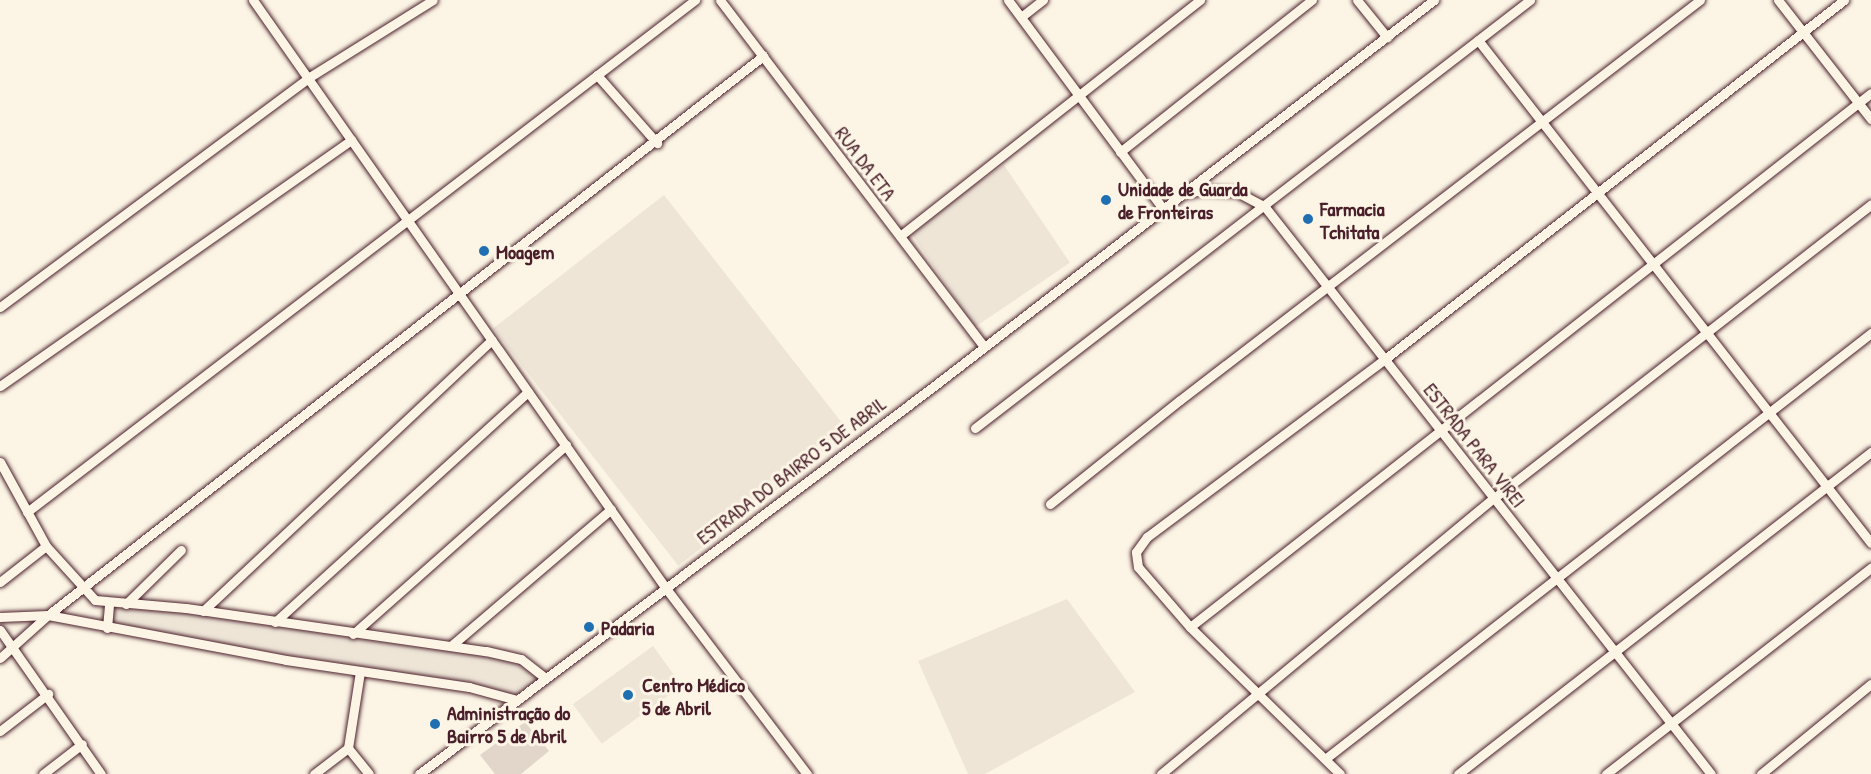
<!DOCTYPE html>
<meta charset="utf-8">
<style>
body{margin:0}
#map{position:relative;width:1871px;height:774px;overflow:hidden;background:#fcf5e5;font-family:"Patrick Hand",sans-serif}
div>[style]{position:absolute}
.built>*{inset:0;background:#eee5d7;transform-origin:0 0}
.green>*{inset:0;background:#e2d5ca}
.roads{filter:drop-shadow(0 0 2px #4a1f2b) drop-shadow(0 0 2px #4a1f2b)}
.minor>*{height:9px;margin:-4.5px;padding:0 4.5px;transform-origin:4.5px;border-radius:4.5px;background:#fcf5e5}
.dots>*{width:16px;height:16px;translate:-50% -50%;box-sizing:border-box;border:3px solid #fcf5e5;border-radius:50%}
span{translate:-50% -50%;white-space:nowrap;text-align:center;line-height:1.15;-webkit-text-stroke:6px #fcf5e5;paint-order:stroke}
.street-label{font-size:20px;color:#4a1f2b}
.poi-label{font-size:20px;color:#4a1f2b;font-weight:700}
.left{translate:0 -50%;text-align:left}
</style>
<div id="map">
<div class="built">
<div style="left:1004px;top:165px;width:118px;height:115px;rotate:56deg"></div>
<div style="left:664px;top:195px;width:301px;height:217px;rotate:52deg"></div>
<div style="clip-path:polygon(1067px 599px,1135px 692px,985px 774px,968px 774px,918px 661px)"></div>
<div style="clip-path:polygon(109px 603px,184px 608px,521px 659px,545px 678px,517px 700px,107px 628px)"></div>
<div style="left:653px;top:646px;width:49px;height:99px;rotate:54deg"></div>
</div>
<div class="green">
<div style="clip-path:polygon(525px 722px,549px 751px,521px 774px,495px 774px,480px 755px)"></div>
</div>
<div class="roads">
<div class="minor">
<div style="left:253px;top:0;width:717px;rotate:54.94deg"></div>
<div style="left:665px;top:587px;width:235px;rotate:52.8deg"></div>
<div style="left:720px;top:0;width:436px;rotate:52.7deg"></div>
<div style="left:1008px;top:0;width:260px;rotate:53.4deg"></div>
<div style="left:1357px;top:0;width:48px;rotate:51deg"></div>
<div style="left:1778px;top:0;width:151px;rotate:52deg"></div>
<div style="left:1021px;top:17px;width:28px;rotate:-38deg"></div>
<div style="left:1478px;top:40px;width:638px;rotate:52deg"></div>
<div style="left:597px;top:75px;width:91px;rotate:48.6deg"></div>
<div style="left:1120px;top:152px;width:245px;rotate:-38.4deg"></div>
<div style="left:1189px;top:193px;width:12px;rotate:-14deg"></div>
<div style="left:1201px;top:190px;width:36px;rotate:3deg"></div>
<div style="left:1237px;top:192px;width:32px;rotate:28deg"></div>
<div style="left:1265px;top:207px;width:721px;rotate:51.81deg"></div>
<div style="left:900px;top:236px;width:382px;rotate:-38.2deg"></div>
<div style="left:0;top:307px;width:384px;rotate:-36.6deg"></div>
<div style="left:308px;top:78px;width:147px;rotate:-32deg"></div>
<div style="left:0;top:386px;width:429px;rotate:-35deg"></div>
<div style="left:975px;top:428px;width:701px;rotate:-37.64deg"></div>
<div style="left:0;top:462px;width:96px;rotate:61.3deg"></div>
<div style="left:46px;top:546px;width:73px;rotate:47.8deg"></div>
<div style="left:95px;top:600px;width:91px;rotate:5deg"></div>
<div style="left:186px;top:608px;width:303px;rotate:8.2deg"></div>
<div style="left:486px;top:651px;width:36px;rotate:13deg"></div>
<div style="left:521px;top:659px;width:31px;rotate:38deg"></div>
<div style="left:1050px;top:504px;width:166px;rotate:-38.7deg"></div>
<div style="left:1180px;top:400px;width:656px;rotate:-37.57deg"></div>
<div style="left:27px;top:512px;width:842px;rotate:-37.47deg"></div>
<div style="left:0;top:582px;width:58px;rotate:-38deg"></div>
<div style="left:126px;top:604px;width:77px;rotate:-44.5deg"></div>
<div style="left:203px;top:611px;width:396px;rotate:-43.2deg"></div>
<div style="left:0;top:617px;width:48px;rotate:-2.4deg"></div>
<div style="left:48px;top:615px;width:242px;rotate:10.7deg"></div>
<div style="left:286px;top:660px;width:185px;rotate:8.4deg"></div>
<div style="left:469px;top:687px;width:50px;rotate:15.2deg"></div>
<div style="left:275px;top:622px;width:342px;rotate:-42.3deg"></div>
<div style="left:1190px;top:627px;width:865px;rotate:-38.1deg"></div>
<div style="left:107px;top:628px;width:25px;rotate:-85deg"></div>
<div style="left:0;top:630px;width:176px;rotate:55deg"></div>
<div style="left:353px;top:634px;width:285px;rotate:-41.6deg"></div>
<div style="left:452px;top:645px;width:209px;rotate:-40.5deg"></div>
<div style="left:0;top:658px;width:64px;rotate:-41.9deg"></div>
<div style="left:48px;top:615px;width:908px;rotate:-38.02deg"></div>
<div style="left:0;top:731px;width:61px;rotate:-37.6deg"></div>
<div style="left:348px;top:748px;width:33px;rotate:51deg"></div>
<div style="left:1325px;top:759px;width:693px;rotate:-37.96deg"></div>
<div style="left:43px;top:774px;width:49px;rotate:-37.6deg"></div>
<div style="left:314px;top:774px;width:43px;rotate:-37.4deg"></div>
<div style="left:348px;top:748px;width:78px;rotate:-81.1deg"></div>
<div style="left:419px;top:774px;width:645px;rotate:-36.99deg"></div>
<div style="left:934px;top:386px;width:632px;rotate:-37.67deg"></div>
<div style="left:1161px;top:774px;width:433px;rotate:-39.7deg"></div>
<div style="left:1494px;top:498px;width:478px;rotate:-37.9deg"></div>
<div style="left:1340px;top:774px;width:210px;rotate:-135.6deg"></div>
<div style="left:1190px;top:627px;width:79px;rotate:-130.9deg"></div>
<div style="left:1138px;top:567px;width:15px;rotate:-98deg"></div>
<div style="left:1136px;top:552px;width:19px;rotate:-54deg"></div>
<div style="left:1147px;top:537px;width:297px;rotate:-36.8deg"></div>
<div style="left:1385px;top:359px;width:583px;rotate:-38.03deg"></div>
<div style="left:1458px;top:774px;width:524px;rotate:-37.94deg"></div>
<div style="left:1606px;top:774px;width:336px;rotate:-37.9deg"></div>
<div style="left:1761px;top:774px;width:142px;rotate:-39.3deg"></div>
</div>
</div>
<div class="dots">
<div style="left:1106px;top:200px;background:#1f6fb2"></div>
<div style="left:1308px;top:219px;background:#1f6fb2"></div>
<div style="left:484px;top:251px;background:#1f6fb2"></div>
<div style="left:589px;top:627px;background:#1f6fb2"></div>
<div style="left:628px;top:695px;background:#1f6fb2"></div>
<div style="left:435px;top:724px;background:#1f6fb2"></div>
</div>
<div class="street-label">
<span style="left:866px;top:163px;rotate:53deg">RUA DA ETA</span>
<span style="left:1475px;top:445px;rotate:52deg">ESTRADA PARA VIREI</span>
<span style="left:791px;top:470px;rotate:-37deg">ESTRADA DO BAIRRO 5 DE ABRIL</span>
</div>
<div class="poi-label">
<span class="left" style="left:1118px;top:200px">Unidade de Guarda<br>de Fronteiras</span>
<span class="left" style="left:1320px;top:220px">Farmacia<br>Tchitata</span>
<span class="left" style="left:496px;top:251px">Moagem</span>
<span class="left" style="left:601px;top:627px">Padaria</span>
<span class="left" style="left:642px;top:696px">Centro Médico<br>5 de Abril</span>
<span class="left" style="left:447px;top:724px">Administração do<br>Bairro 5 de Abril</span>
</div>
</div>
